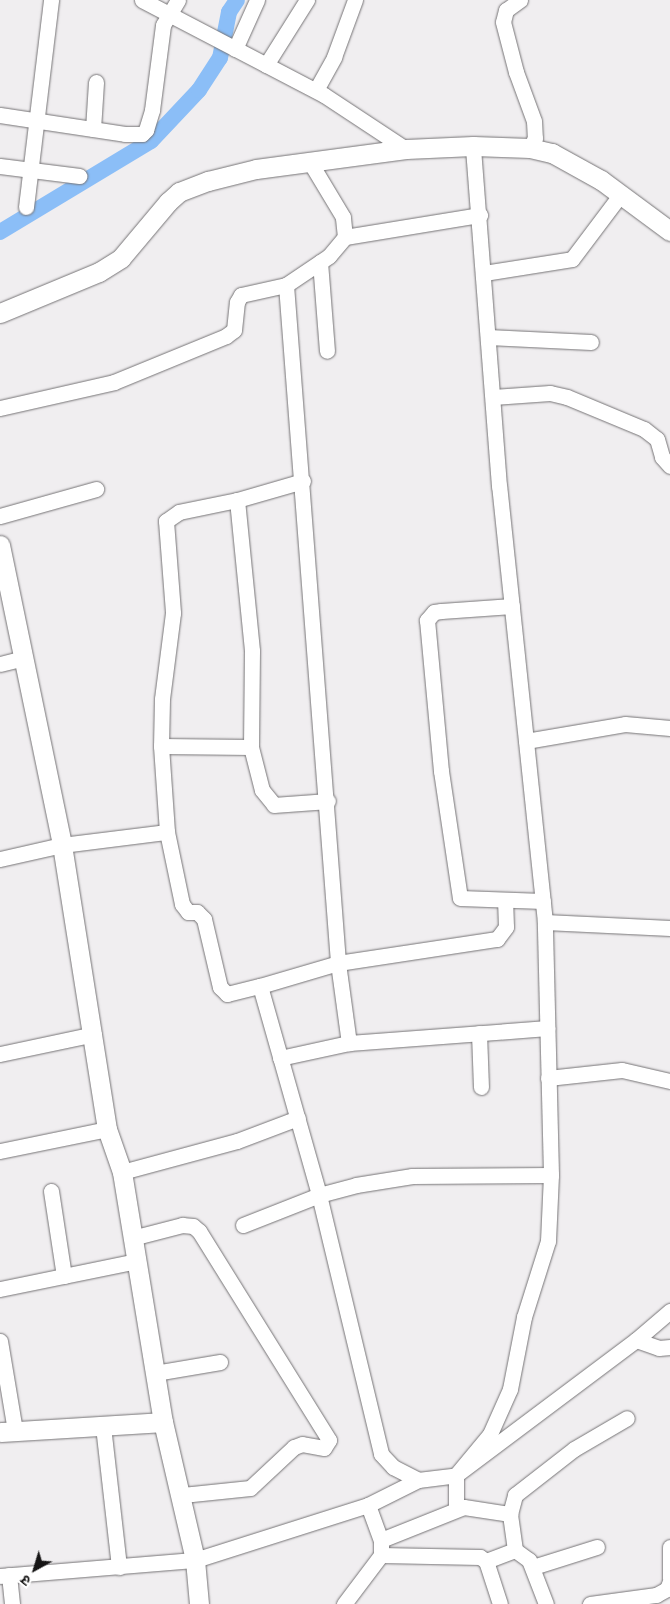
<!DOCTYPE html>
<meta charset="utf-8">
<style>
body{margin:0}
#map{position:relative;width:670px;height:1604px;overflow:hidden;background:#f0eef0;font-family:Raleway,"Noto Sans Devanagari",sans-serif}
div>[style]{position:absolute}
.canal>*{height:16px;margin:-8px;padding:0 8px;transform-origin:8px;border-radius:8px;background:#8bbef7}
.roads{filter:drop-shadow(0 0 1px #757375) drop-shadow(0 0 1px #757375)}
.minor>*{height:15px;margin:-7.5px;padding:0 7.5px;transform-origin:7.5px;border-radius:7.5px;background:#fff}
.tertiary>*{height:19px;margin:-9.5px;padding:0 9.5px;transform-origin:9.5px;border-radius:9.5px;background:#fff}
span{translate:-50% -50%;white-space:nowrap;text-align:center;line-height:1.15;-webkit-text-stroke:5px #fff;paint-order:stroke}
.north{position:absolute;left:10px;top:1544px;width:50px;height:50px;-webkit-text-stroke:4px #fff;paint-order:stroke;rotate:219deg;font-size:14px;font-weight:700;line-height:20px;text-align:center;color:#161515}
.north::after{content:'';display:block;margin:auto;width:18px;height:22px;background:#161515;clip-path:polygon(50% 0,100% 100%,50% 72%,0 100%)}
</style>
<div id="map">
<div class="canal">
<div style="left:0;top:232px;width:176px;rotate:-31.1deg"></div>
<div style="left:151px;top:141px;width:70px;rotate:-46.7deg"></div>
<div style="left:199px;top:90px;width:38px;rotate:-57deg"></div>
<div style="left:220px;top:58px;width:47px;rotate:-78.9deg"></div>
<div style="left:229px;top:12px;width:14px;rotate:-56deg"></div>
</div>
<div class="roads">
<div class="minor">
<div style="left:142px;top:0;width:205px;rotate:27.6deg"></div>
<div style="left:324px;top:95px;width:98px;rotate:33.4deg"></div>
<div style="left:520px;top:0;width:17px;rotate:144deg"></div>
<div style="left:506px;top:10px;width:12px;rotate:104deg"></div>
<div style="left:503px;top:22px;width:52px;rotate:75.4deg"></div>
<div style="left:516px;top:72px;width:52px;rotate:69.8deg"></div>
<div style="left:534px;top:121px;width:17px;rotate:87deg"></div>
<div style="left:535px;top:138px;width:11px;rotate:117deg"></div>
<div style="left:235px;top:49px;width:54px;rotate:-65.8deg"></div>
<div style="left:266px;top:65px;width:77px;rotate:-57.8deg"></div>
<div style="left:316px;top:90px;width:38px;rotate:-61deg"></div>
<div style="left:334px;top:57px;width:61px;rotate:-69.8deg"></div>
<div style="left:0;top:115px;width:126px;rotate:8.6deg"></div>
<div style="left:125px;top:134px;width:17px"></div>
<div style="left:142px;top:134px;width:6px;rotate:-45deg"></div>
<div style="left:146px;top:130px;width:21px;rotate:-73deg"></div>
<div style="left:152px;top:110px;width:86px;rotate:-82.6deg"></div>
<div style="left:163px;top:25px;width:29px;rotate:-59deg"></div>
<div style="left:93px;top:129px;width:47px;rotate:-86.3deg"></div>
<div style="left:0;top:166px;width:80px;rotate:7.2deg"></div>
<div style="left:26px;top:207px;width:209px;rotate:-83.1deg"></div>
<div style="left:345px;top:237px;width:137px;rotate:-9.3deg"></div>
<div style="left:320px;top:262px;width:89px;rotate:85.5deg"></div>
<div style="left:484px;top:273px;width:89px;rotate:-9deg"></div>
<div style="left:572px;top:259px;width:81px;rotate:-53deg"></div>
<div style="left:286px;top:285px;width:680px;rotate:85.61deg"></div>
<div style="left:338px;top:963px;width:81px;rotate:82.2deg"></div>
<div style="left:488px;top:337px;width:103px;rotate:2.8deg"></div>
<div style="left:493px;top:397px;width:57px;rotate:-4deg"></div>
<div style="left:550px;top:393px;width:17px;rotate:13deg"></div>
<div style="left:567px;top:397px;width:83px;rotate:22.6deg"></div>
<div style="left:644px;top:429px;width:16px;rotate:38deg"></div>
<div style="left:657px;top:439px;width:19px;rotate:74deg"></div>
<div style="left:662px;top:457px;width:12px;rotate:48deg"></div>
<div style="left:0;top:408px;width:117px;rotate:-12.8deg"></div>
<div style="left:114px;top:382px;width:121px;rotate:-22.3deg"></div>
<div style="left:226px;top:336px;width:10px;rotate:-37deg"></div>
<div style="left:234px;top:330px;width:28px;rotate:-84deg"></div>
<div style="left:237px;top:302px;width:8px;rotate:-60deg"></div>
<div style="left:241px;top:295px;width:46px;rotate:-12.5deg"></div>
<div style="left:286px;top:285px;width:52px;rotate:-34deg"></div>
<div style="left:329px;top:256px;width:25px;rotate:-50deg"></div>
<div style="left:345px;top:237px;width:20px;rotate:-96deg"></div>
<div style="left:343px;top:217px;width:64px;rotate:-121deg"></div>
<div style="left:303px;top:481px;width:69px;rotate:163.9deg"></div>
<div style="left:237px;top:500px;width:59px;rotate:168.3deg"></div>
<div style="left:179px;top:512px;width:16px;rotate:145deg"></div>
<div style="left:166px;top:521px;width:92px;rotate:85.6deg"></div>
<div style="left:173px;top:613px;width:87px;rotate:97.3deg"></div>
<div style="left:162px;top:699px;width:47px;rotate:91.2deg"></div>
<div style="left:161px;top:746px;width:86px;rotate:86deg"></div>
<div style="left:167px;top:832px;width:74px;rotate:78.2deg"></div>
<div style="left:182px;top:904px;width:10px;rotate:53deg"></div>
<div style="left:188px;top:912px;width:9px"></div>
<div style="left:197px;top:912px;width:10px;rotate:45deg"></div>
<div style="left:204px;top:919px;width:70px;rotate:76.8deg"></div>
<div style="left:220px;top:987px;width:10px;rotate:45deg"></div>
<div style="left:227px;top:994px;width:34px;rotate:-14deg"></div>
<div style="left:260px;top:986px;width:217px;rotate:74.2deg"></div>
<div style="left:319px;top:1195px;width:266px;rotate:76.5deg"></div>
<div style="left:381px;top:1454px;width:18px;rotate:47deg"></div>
<div style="left:393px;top:1467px;width:28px;rotate:27deg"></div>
<div style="left:237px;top:500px;width:152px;rotate:84.3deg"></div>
<div style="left:252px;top:651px;width:96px;rotate:90.6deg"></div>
<div style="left:251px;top:747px;width:44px;rotate:75.7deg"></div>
<div style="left:262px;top:790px;width:19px;rotate:51deg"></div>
<div style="left:274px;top:805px;width:54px;rotate:-4.2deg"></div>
<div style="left:0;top:516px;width:100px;rotate:-15.7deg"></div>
<div style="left:512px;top:606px;width:71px;rotate:176deg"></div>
<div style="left:441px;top:611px;width:7px;rotate:172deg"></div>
<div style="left:434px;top:612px;width:11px;rotate:131deg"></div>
<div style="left:427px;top:620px;width:152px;rotate:84.7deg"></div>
<div style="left:441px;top:771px;width:128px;rotate:81.5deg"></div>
<div style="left:460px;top:898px;width:83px;rotate:2.1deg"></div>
<div style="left:0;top:664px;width:25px;rotate:-14deg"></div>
<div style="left:526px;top:741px;width:100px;rotate:-9.7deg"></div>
<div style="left:625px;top:724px;width:45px;rotate:5.1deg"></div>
<div style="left:161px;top:746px;width:90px;rotate:0.6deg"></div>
<div style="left:0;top:859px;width:64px;rotate:-12.7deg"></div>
<div style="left:62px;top:845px;width:106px;rotate:-7.1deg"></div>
<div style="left:545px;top:922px;width:125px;rotate:2.7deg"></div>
<div style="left:260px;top:986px;width:81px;rotate:-16.4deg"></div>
<div style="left:338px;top:963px;width:161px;rotate:-8.6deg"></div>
<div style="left:497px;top:939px;width:15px;rotate:-53deg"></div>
<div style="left:506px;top:927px;width:26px;rotate:-92deg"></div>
<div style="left:479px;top:1033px;width:54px;rotate:87.9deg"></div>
<div style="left:0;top:1054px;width:96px;rotate:-12deg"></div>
<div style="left:280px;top:1058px;width:71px;rotate:-12.3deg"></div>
<div style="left:349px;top:1043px;width:199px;rotate:-4.3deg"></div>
<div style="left:548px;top:1078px;width:74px;rotate:-6.2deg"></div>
<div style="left:622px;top:1070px;width:49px;rotate:12.9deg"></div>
<div style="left:0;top:1151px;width:109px;rotate:-11.6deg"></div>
<div style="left:122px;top:1172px;width:119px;rotate:-15.1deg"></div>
<div style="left:237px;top:1141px;width:65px;rotate:-20.7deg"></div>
<div style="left:51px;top:1191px;width:86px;rotate:81.3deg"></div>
<div style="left:243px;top:1225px;width:82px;rotate:-21.5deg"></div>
<div style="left:319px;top:1195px;width:38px;rotate:-15deg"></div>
<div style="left:356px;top:1185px;width:57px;rotate:-9.1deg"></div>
<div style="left:412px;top:1176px;width:139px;rotate:-0.4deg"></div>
<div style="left:132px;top:1238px;width:52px;rotate:-14.6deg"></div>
<div style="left:182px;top:1225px;width:11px;rotate:5deg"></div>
<div style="left:193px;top:1226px;width:8px;rotate:40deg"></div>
<div style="left:199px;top:1231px;width:246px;rotate:58.1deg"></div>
<div style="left:329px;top:1440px;width:9px;rotate:122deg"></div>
<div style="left:324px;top:1448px;width:22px;rotate:-170deg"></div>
<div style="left:302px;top:1444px;width:9px;rotate:159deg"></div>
<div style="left:294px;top:1447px;width:60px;rotate:137deg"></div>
<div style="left:250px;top:1488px;width:68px;rotate:174.1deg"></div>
<div style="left:0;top:1289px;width:139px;rotate:-11.6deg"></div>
<div style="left:636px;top:1340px;width:24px;rotate:19deg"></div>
<div style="left:659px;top:1348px;width:11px;rotate:-5deg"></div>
<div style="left:0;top:1341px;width:91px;rotate:80.5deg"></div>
<div style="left:155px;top:1373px;width:66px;rotate:-9.6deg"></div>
<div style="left:103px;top:1426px;width:142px;rotate:83.5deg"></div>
<div style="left:368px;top:1505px;width:37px;rotate:70deg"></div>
<div style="left:381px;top:1540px;width:15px;rotate:90deg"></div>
<div style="left:381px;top:1555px;width:99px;rotate:1.2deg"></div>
<div style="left:480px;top:1557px;width:7px;rotate:34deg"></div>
<div style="left:486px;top:1561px;width:45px;rotate:72deg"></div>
<div style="left:456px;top:1508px;width:33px;rotate:-90deg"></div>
<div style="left:456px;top:1475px;width:53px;rotate:-50.3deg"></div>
<div style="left:490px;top:1434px;width:49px;rotate:-66deg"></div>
<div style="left:510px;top:1389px;width:73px;rotate:-79deg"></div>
<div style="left:524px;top:1317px;width:80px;rotate:-72.5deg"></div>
<div style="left:548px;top:1241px;width:66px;rotate:-87.4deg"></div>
<div style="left:551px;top:1175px;width:253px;rotate:-91.4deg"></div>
<div style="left:545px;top:922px;width:438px;rotate:-96deg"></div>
<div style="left:499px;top:486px;width:341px;rotate:-94.4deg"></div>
<div style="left:381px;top:1540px;width:89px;rotate:-21.7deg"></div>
<div style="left:464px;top:1507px;width:47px;rotate:8.7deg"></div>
<div style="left:670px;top:1547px;width:31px;rotate:90deg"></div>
<div style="left:515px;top:1550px;width:17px;rotate:36deg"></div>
<div style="left:529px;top:1560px;width:47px;rotate:68.9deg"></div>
<div style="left:486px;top:1561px;width:31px;rotate:-21deg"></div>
<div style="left:515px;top:1550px;width:36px;rotate:-98deg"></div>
<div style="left:510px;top:1514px;width:20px;rotate:-75deg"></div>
<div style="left:515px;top:1495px;width:75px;rotate:-37.9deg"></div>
<div style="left:574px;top:1449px;width:61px;rotate:-30.3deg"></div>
<div style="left:533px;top:1567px;width:67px;rotate:-17.4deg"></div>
<div style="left:9px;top:1575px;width:29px;rotate:84deg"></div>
<div style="left:0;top:1576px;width:196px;rotate:-4.7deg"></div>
<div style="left:195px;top:1560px;width:182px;rotate:-17.6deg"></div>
<div style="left:368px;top:1505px;width:56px;rotate:-26.6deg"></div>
<div style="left:418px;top:1480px;width:38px;rotate:-7deg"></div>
<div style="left:456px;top:1475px;width:225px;rotate:-36.9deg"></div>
<div style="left:636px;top:1340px;width:45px;rotate:-40.5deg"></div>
<div style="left:344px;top:1604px;width:61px;rotate:-52.9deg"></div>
<div style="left:590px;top:1604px;width:67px;rotate:-7.8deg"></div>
<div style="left:656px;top:1595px;width:13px;rotate:-29deg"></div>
<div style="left:667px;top:1589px;width:9px;rotate:-69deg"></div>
</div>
<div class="tertiary">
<div style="left:0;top:313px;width:107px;rotate:-22.5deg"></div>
<div style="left:99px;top:272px;width:26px;rotate:-32deg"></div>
<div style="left:121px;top:258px;width:73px;rotate:-50deg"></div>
<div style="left:168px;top:202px;width:15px;rotate:-42deg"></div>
<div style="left:179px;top:192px;width:31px;rotate:-21deg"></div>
<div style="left:208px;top:181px;width:49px;rotate:-14deg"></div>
<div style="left:256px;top:169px;width:151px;rotate:-7.6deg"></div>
<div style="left:406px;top:149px;width:67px;rotate:-2.6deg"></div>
<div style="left:473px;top:146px;width:57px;rotate:2deg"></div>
<div style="left:530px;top:148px;width:23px;rotate:13deg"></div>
<div style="left:552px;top:153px;width:56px;rotate:28.9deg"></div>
<div style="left:601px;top:180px;width:86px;rotate:36.5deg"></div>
<div style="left:0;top:545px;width:306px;rotate:78.3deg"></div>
<div style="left:62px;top:845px;width:288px;rotate:81deg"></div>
<div style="left:107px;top:1129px;width:46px;rotate:70.8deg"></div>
<div style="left:122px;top:1172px;width:253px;rotate:80.7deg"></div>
<div style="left:163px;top:1422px;width:142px;rotate:76.9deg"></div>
<div style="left:195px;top:1560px;width:44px;rotate:84.8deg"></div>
<div style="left:0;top:1432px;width:163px;rotate:-3.5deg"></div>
</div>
</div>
<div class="north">उ</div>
</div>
